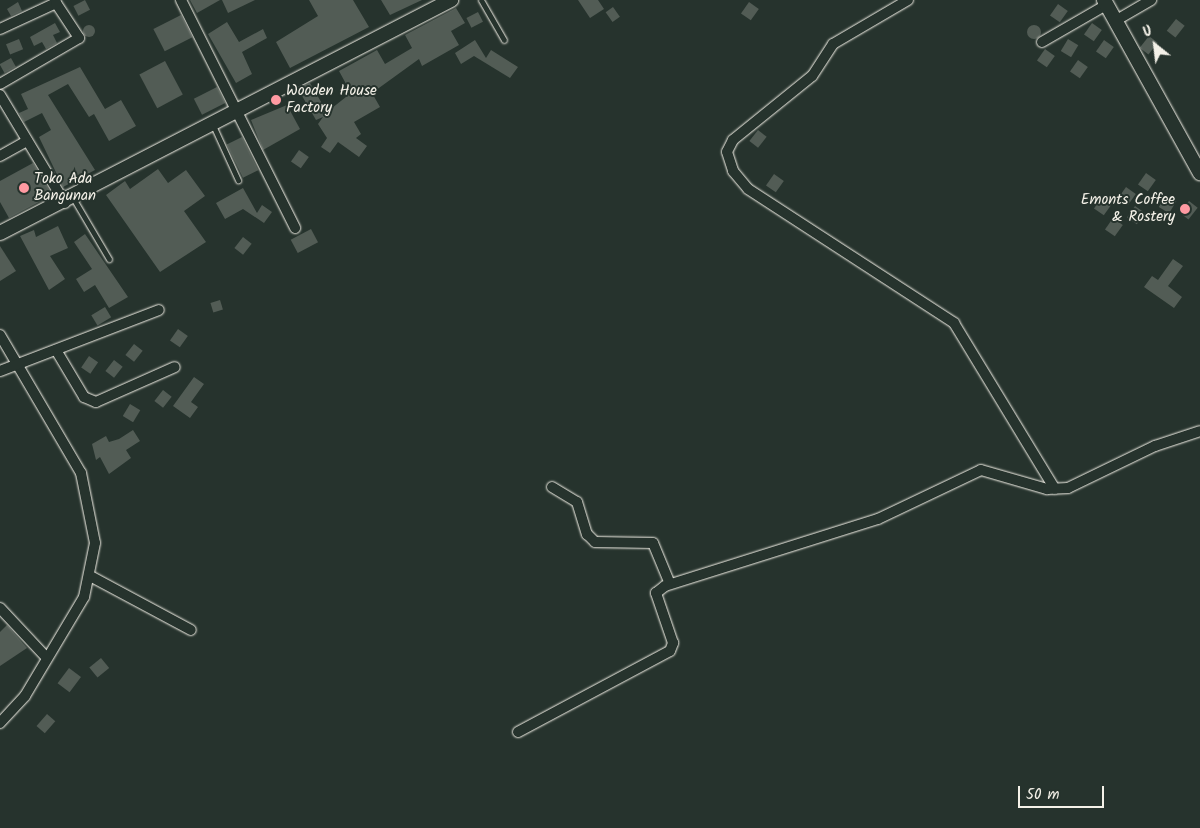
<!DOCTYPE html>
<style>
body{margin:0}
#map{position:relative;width:1200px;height:828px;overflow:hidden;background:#26332d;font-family:Kalam,sans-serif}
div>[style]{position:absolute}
.building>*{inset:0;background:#525c55;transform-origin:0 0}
.round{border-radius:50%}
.roads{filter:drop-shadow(0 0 1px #f4f1e8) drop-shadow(0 0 1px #f4f1e8)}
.lane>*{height:5px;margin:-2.5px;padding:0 2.5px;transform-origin:2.5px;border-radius:2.5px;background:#26332d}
.street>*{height:10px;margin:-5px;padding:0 5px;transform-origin:5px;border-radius:5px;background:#26332d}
.secondary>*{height:14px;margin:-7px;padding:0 7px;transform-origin:7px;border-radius:7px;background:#26332d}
.dots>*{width:14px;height:14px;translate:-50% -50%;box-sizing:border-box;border:2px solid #26332d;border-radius:50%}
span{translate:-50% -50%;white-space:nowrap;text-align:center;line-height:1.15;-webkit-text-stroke:4px #26332d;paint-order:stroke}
.poi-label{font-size:15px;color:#f4f1e8}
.left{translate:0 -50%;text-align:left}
.right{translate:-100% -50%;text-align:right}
.north{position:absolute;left:1130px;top:20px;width:50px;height:50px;-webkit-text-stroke:4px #26332d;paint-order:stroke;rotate:331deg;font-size:14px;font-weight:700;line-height:20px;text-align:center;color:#f4f1e8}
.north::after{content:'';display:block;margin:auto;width:18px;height:22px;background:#f4f1e8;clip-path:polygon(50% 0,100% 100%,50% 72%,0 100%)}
.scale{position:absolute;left:1018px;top:786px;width:86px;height:22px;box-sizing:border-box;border:2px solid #f4f1e8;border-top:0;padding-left:6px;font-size:15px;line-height:18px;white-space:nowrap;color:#f4f1e8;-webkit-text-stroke:4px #26332d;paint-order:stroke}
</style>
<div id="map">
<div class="building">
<div style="left:85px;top:0;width:11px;height:13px;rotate:63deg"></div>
<div style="clip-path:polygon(190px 0,220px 0,197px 13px)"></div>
<div style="clip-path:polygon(222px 0,255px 0,228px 13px)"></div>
<div style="clip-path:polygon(309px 0,353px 0,369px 27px,290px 68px,276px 42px,318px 16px)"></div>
<div style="clip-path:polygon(381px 0,422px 0,390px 15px)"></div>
<div style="clip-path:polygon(578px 0,598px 0,604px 9px,590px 18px)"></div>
<div style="clip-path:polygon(18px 2px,22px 11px,11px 16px,7px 9px)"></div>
<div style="left:749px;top:2px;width:12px;height:14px;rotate:35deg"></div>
<div style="left:1058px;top:4px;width:12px;height:14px;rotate:35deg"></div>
<div style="left:613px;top:7px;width:12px;height:9px;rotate:55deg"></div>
<div style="clip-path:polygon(456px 8px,465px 23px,451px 31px,459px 45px,422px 66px,419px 59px,372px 93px,380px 107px,354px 122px,361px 134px,356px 138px,367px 146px,359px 157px,338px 142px,330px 153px,321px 147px,327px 138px,318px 124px,323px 117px,316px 120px,298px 89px,310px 83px,327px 112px,351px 93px,339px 71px,377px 50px,385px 64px,412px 48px,405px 35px)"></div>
<div style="left:478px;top:12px;width:11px;height:13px;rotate:63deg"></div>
<div style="left:181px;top:15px;width:25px;height:31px;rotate:63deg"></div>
<div style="left:1176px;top:19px;width:11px;height:15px;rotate:38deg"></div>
<div style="clip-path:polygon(227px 22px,239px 42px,263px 29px,267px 38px,242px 52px,252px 74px,236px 83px,208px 34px)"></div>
<div style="clip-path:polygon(55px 23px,60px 32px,53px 35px,57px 43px,46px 49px,42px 42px,34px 46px,30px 37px)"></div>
<div style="left:1092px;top:23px;width:12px;height:14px;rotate:35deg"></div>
<div class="round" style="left:1027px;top:25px;width:14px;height:14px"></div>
<div class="round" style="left:83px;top:25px;width:12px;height:12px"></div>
<div style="left:1149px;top:36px;width:11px;height:15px;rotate:38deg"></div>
<div style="left:19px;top:39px;width:11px;height:14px;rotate:68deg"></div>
<div style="left:1068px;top:39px;width:12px;height:14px;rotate:31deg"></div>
<div style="clip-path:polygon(475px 40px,486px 58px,491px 50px,518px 67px,510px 78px,474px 56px,461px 64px,455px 53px)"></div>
<div style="left:1104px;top:40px;width:12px;height:14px;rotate:35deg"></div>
<div style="left:1045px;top:49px;width:12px;height:14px;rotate:35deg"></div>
<div style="left:11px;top:58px;width:10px;height:13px;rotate:61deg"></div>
<div style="left:1078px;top:60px;width:12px;height:14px;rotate:35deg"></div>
<div style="left:165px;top:61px;width:38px;height:29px;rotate:62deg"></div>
<div style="clip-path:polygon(80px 67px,105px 109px,121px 100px,136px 126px,109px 141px,94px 114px,89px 117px,68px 84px,48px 95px,95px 170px,63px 187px,39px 137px,51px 130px,42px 113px,24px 122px,19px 113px,28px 109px,21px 94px)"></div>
<div style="left:217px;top:87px;width:18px;height:26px;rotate:63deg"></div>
<div style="clip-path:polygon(287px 105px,300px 129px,263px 150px,251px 120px)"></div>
<div style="left:758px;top:130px;width:11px;height:14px;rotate:38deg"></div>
<div style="left:242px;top:137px;width:37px;height:17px;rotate:64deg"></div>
<div style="left:299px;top:150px;width:12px;height:14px;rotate:35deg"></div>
<div style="clip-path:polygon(33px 163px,52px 195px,9px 218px,0 202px,0 181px)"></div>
<div style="clip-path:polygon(158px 169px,168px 183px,186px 170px,205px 196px,184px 211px,206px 242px,160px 272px,106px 195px,125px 181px,130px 189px)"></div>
<div style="left:1146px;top:173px;width:12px;height:14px;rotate:35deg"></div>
<div style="left:774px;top:174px;width:12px;height:14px;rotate:35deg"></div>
<div style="left:1126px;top:187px;width:12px;height:14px;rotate:35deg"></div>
<div style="clip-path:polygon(243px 188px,257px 213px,262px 205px,272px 212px,264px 223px,243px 209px,225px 219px,216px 203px)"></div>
<div style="left:1166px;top:195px;width:12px;height:14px;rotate:31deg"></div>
<div style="left:1102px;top:197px;width:12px;height:14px;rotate:35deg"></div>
<div style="left:1189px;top:201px;width:11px;height:15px;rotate:38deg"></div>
<div style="left:1135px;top:206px;width:12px;height:14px;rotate:35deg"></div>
<div style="left:1113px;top:218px;width:12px;height:14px;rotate:35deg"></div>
<div style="clip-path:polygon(58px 226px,68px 248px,50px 256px,65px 279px,49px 290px,20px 236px,34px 230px,36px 237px)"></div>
<div style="left:311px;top:229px;width:15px;height:23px;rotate:62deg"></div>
<div style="clip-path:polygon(85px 234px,128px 297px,109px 308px,95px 285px,84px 292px,76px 279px,92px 269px,74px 242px)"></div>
<div style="left:243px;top:237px;width:11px;height:14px;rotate:38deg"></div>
<div style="clip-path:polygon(0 246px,16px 271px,0 281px)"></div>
<div style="clip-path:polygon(1173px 259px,1183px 266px,1168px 286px,1182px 297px,1174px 308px,1144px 287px,1152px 276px,1158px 280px)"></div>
<div style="left:220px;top:300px;width:10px;height:10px;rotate:73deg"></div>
<div style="left:105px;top:307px;width:12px;height:16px;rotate:59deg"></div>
<div style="left:178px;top:329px;width:12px;height:14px;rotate:35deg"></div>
<div style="left:134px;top:344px;width:11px;height:14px;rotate:38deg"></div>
<div style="left:89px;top:356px;width:11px;height:14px;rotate:34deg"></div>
<div style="left:114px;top:360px;width:11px;height:14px;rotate:38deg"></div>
<div style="clip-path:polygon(194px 377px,204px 384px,191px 402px,198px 407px,190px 418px,173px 406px)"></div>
<div style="left:163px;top:390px;width:11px;height:14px;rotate:38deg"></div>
<div style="left:130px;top:404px;width:12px;height:14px;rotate:31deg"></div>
<div style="clip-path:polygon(133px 430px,140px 441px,126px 450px,131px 458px,109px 474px,100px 457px,96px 460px,92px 444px,106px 436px,109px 442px,119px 439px)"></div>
<div style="clip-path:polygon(7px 625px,27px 648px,0 666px,0 632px)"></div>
<div style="left:101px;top:658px;width:13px;height:15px;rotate:51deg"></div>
<div style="left:69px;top:668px;width:15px;height:19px;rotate:37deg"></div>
<div style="left:47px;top:714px;width:11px;height:16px;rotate:41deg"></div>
</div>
<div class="roads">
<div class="lane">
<div style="left:481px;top:0;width:46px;rotate:60.1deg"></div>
<div style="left:212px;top:123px;width:63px;rotate:65.5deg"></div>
<div style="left:73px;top:198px;width:71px;rotate:59.5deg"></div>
</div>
<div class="street">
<div style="left:181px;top:0;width:255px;rotate:63.4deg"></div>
<div style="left:908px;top:0;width:87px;rotate:149.6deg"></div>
<div style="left:833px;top:44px;width:38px;rotate:123deg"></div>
<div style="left:812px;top:76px;width:102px;rotate:141deg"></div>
<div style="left:733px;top:140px;width:13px;rotate:117deg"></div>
<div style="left:727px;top:152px;width:20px;rotate:72deg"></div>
<div style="left:733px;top:171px;width:23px;rotate:50deg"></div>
<div style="left:748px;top:189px;width:246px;rotate:33deg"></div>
<div style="left:954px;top:323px;width:194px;rotate:58.7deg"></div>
<div style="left:1115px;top:21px;width:42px;rotate:-30.3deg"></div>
<div style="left:0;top:29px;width:62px;rotate:-24.9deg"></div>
<div style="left:56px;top:3px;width:42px;rotate:56.7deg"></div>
<div style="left:79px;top:38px;width:91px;rotate:149.8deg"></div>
<div style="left:1042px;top:42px;width:74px;rotate:-30deg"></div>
<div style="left:0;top:95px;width:126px;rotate:59deg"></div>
<div style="left:0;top:156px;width:31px;rotate:-29deg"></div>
<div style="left:0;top:335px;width:160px;rotate:59.6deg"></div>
<div style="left:81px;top:473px;width:71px;rotate:78.7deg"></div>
<div style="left:95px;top:543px;width:55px;rotate:101.5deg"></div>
<div style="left:84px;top:597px;width:115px;rotate:120.8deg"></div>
<div style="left:25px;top:696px;width:37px;rotate:133deg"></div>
<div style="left:56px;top:350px;width:55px;rotate:59.2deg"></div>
<div style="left:84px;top:397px;width:13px;rotate:23deg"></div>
<div style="left:96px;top:402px;width:86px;rotate:-23.9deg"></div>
<div style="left:0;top:371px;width:170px;rotate:-21deg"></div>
<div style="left:552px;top:487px;width:29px;rotate:31deg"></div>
<div style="left:577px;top:502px;width:34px;rotate:73deg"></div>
<div style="left:587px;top:534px;width:11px;rotate:45deg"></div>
<div style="left:595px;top:542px;width:58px;rotate:1deg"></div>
<div style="left:653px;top:543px;width:44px;rotate:67.5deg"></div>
<div style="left:92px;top:577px;width:112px;rotate:28.2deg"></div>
<div style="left:0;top:608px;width:67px;rotate:46.8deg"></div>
<div style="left:518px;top:732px;width:172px;rotate:-28.1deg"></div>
<div style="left:670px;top:651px;width:9px;rotate:-69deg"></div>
<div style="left:673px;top:643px;width:53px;rotate:-108.8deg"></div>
<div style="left:656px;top:593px;width:11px;rotate:-38deg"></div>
<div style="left:665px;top:586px;width:223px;rotate:-17.5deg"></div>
<div style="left:878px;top:519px;width:114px;rotate:-25.4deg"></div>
<div style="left:981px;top:470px;width:69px;rotate:16.1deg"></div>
<div style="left:1047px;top:489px;width:21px;rotate:-3deg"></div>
<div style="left:1068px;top:488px;width:97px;rotate:-25.8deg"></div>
<div style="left:1155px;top:446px;width:47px;rotate:-18.4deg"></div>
</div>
<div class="secondary">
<div style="left:1104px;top:0;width:198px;rotate:61deg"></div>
<div style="left:0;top:233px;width:508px;rotate:-27.32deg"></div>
</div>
</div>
<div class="dots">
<div style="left:276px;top:100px;background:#ff9aa2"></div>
<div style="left:24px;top:188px;background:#ff9aa2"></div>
<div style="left:1185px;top:209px;background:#ff9aa2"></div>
</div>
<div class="poi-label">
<span class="left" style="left:286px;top:100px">Wooden House<br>Factory</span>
<span class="left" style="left:34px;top:188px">Toko Ada<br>Bangunan</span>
<span class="right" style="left:1175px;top:209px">Emonts Coffee<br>&amp; Rostery</span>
</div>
<div class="north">U</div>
<div class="scale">50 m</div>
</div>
